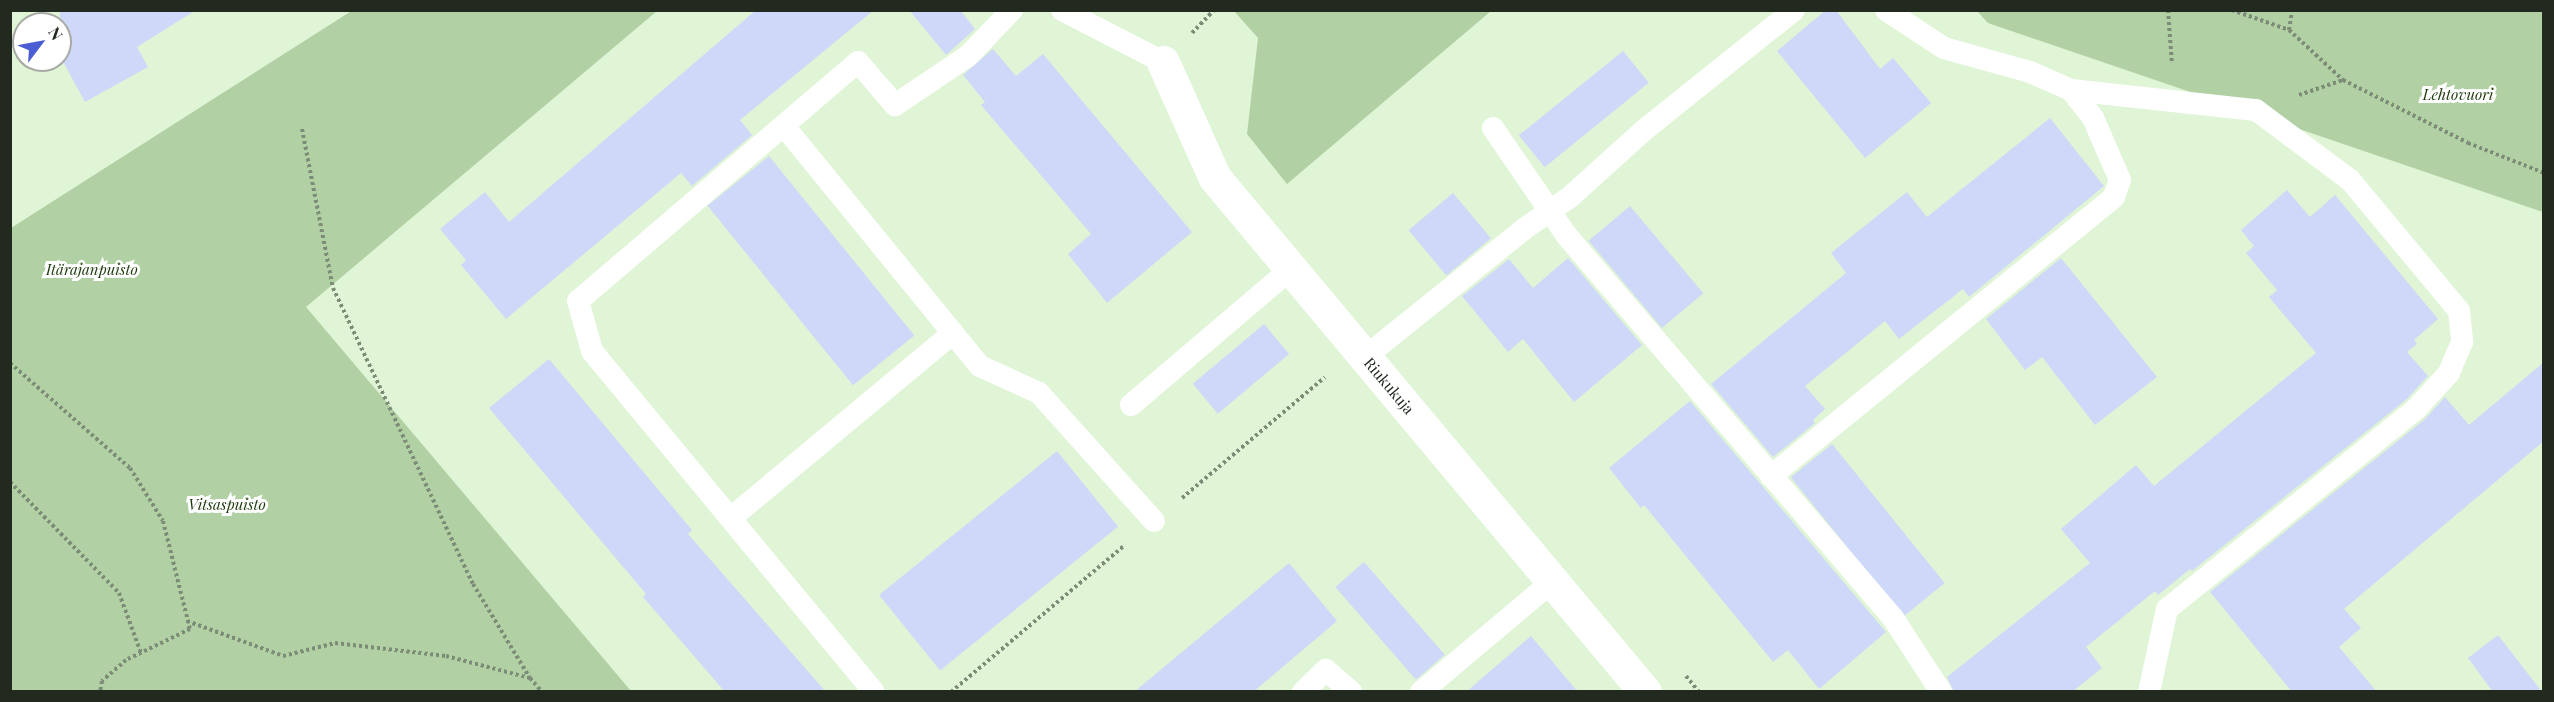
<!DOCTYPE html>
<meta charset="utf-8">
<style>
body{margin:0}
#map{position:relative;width:2554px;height:702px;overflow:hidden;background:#dff5d6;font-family:"Playfair Display",serif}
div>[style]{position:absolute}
.green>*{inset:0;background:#b1d0a3}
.building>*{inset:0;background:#ced8f9;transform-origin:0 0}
.path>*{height:4px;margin-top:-2px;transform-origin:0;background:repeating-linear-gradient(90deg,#7d8c77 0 3px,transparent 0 6px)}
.service>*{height:22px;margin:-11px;padding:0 11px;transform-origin:11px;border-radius:11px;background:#fff}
.minor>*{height:33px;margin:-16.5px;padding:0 16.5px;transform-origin:16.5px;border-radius:16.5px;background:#fff}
span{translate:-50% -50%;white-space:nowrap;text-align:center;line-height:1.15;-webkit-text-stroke:6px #fff;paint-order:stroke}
.park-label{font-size:15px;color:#1c380b;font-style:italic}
.street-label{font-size:15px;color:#222a1f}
.frame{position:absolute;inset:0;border:12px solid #222a1f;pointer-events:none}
.north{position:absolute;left:12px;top:12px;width:60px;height:60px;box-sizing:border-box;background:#fff;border:2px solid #a7aaa5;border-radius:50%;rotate:58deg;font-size:16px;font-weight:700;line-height:24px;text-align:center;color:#222a1f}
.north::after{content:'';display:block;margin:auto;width:21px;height:27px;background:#4b5dd2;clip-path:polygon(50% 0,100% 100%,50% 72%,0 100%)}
</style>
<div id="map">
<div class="green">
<div style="clip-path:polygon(353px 10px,657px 11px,306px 307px,631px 691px,11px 691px,11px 228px)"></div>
<div style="clip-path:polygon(1234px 11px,1491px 11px,1287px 184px,1247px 134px,1258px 38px)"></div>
<div style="clip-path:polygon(1977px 11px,2543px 11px,2543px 212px,1988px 23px)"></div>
</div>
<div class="building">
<div style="clip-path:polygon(60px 10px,196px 10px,137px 47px,148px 67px,85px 102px,60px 56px)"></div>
<div style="clip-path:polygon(756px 10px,874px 10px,740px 120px,752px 135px,692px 186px,681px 173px,506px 319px,461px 265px,466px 260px,440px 229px,485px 192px,509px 222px)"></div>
<div style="clip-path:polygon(909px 10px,960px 10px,975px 29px,946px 55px)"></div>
<div style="clip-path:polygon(1826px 10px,1836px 10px,1880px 69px,1893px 58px,1931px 103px,1865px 158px,1777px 51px)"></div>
<div style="clip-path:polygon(993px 49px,1016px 76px,1043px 54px,1192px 232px,1107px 303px,1068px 254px,1091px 234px,981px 105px,985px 102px,963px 75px)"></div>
<div style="left:1623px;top:51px;width:41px;height:134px;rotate:51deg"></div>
<div style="clip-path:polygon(2050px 118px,2104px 186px,1969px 297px,1963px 289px,1899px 339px,1885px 321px,1805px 386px,1825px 409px,1813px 420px,1815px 423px,1773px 457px,1711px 384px,1846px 273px,1831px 253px,1907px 192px,1927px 217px)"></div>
<div style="left:769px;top:156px;width:231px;height:79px;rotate:51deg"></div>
<div style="clip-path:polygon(2287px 190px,2310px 217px,2335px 195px,2438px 319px,2414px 340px,2417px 344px,2407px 352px,2428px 376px,2407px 399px,2192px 571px,2190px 569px,2158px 595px,2155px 591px,2086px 647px,2102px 668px,2072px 692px,1954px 692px,1947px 677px,2090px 563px,2061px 529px,2136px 465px,2154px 486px,2316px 353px,2269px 297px,2277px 290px,2246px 253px,2254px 246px,2241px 230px)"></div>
<div style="left:1453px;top:193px;width:59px;height:58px;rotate:50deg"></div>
<div style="left:1630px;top:206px;width:114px;height:54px;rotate:50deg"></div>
<div style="clip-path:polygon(1568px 258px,1642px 345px,1574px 402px,1523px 339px,1508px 352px,1462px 296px,1509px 259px,1533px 288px)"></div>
<div style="clip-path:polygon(2061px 258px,2157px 377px,2095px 425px,2042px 357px,2025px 370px,1986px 319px)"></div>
<div style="left:1264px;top:324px;width:39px;height:93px;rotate:50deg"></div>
<div style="clip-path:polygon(549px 359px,692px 530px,688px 534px,826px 692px,725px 692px,643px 597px,646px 594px,489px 408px)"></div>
<div style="clip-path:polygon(2544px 362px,2544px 441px,2344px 609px,2361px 628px,2339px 647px,2377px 692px,2292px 692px,2210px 592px,2425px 419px,2445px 397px,2469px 425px)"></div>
<div style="clip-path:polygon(1690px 401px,1886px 632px,1819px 689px,1788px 650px,1773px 662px,1644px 505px,1641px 508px,1609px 468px)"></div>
<div style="left:1832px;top:444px;width:179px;height:53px;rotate:51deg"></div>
<div style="left:1057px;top:451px;width:97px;height:229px;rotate:51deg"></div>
<div style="left:1364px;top:562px;width:123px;height:38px;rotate:49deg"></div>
<div style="clip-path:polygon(1289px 563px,1337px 621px,1253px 692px,1134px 692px)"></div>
<div style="clip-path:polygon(2498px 635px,2542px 692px,2493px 692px,2468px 658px)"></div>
<div style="clip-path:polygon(1531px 636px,1578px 692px,1466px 692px)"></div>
</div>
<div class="path">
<div style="left:2168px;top:10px;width:54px;rotate:85.8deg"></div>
<div style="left:2232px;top:10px;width:60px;rotate:19.3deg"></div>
<div style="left:2289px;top:30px;width:74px;rotate:42.8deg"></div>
<div style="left:2289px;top:30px;width:20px;rotate:-81deg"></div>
<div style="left:1192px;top:33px;width:32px;rotate:-46deg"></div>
<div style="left:2299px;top:95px;width:46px;rotate:-18.8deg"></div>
<div style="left:2343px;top:80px;width:140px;rotate:26.7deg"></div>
<div style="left:2468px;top:143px;width:82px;rotate:21.5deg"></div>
<div style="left:302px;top:129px;width:162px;rotate:79deg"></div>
<div style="left:333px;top:288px;width:327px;rotate:64.7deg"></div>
<div style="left:473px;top:584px;width:110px;rotate:58.8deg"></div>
<div style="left:10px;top:363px;width:159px;rotate:41.2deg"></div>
<div style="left:130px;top:468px;width:62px;rotate:58.1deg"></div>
<div style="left:163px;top:521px;width:111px;rotate:76deg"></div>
<div style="left:190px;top:629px;width:71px;rotate:154.2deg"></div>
<div style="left:126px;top:660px;width:32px;rotate:139deg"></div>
<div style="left:102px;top:681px;width:11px;rotate:100deg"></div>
<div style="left:10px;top:482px;width:156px;rotate:45.5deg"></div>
<div style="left:119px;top:593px;width:64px;rotate:69.9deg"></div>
<div style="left:1182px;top:498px;width:187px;rotate:-40.2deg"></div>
<div style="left:187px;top:621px;width:102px;rotate:20deg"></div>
<div style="left:283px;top:656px;width:54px;rotate:-14deg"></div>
<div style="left:335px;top:643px;width:112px;rotate:6.7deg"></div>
<div style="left:446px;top:656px;width:87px;rotate:14.7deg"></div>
<div style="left:530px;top:678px;width:18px;rotate:49deg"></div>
<div style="left:1686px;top:676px;width:21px;rotate:51deg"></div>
<div style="left:951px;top:692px;width:228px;rotate:-40.2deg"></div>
</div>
<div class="service">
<div style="left:1062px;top:10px;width:114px;rotate:27.2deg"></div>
<div style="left:2071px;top:90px;width:186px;rotate:6.2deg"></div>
<div style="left:2256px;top:110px;width:117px;rotate:36.7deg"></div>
<div style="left:2350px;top:180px;width:170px;rotate:50.2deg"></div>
<div style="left:2459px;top:311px;width:31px;rotate:84deg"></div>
<div style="left:2462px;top:342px;width:34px;rotate:113deg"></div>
<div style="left:2449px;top:373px;width:49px;rotate:132.5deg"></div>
<div style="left:2416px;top:409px;width:319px;rotate:141.2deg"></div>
<div style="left:2167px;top:609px;width:85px;rotate:102.2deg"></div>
<div style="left:784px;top:126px;width:310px;rotate:50.8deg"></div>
<div style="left:980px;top:366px;width:65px;rotate:24.6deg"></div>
<div style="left:1039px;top:393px;width:172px;rotate:48.1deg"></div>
<div style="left:1493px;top:128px;width:131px;rotate:55.6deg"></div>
<div style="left:1567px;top:236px;width:502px;rotate:49.52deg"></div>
<div style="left:1893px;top:618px;width:88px;rotate:57deg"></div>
<div style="left:1365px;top:357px;width:204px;rotate:-38.8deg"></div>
<div style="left:1524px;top:229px;width:56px;rotate:-34.8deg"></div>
<div style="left:1570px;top:197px;width:98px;rotate:-42.1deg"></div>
<div style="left:1643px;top:131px;width:193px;rotate:-38.7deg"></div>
<div style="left:1131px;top:405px;width:210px;rotate:-40.4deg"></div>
<div style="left:1771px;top:476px;width:442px;rotate:-39.1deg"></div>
<div style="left:2114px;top:197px;width:18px;rotate:-71deg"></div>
<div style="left:2120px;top:180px;width:68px;rotate:-113.5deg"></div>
<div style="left:2093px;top:118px;width:36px;rotate:-128deg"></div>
<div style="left:2071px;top:90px;width:45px;rotate:-156.3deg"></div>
<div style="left:2030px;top:72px;width:89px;rotate:-164.4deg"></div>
<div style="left:1944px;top:48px;width:69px;rotate:-146.8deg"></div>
<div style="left:731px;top:518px;width:289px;rotate:-39.8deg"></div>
<div style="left:874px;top:692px;width:442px;rotate:-129.6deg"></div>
<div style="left:592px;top:351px;width:52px;rotate:-105.6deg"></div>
<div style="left:578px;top:301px;width:368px;rotate:-40.5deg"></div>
<div style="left:858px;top:62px;width:57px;rotate:49.3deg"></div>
<div style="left:895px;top:105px;width:88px;rotate:-33.9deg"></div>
<div style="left:968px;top:56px;width:64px;rotate:-46.3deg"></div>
<div style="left:1303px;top:692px;width:32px;rotate:-44deg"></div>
<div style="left:1326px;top:670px;width:33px;rotate:41deg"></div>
<div style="left:1421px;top:692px;width:172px;rotate:-40.1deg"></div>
</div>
<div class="minor">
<div style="left:1163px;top:62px;width:127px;rotate:65.9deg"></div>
<div style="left:1215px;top:178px;width:670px;rotate:50.08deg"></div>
</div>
<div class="park-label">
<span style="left:2458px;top:95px">Lehtovuori</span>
<span style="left:92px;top:270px">Itärajanpuisto</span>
<span style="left:227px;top:505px">Vitsaspuisto</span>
</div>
<div class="street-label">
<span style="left:1389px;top:386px;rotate:50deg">Riukukuja</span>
</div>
<div class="frame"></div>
<div class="north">N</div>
</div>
